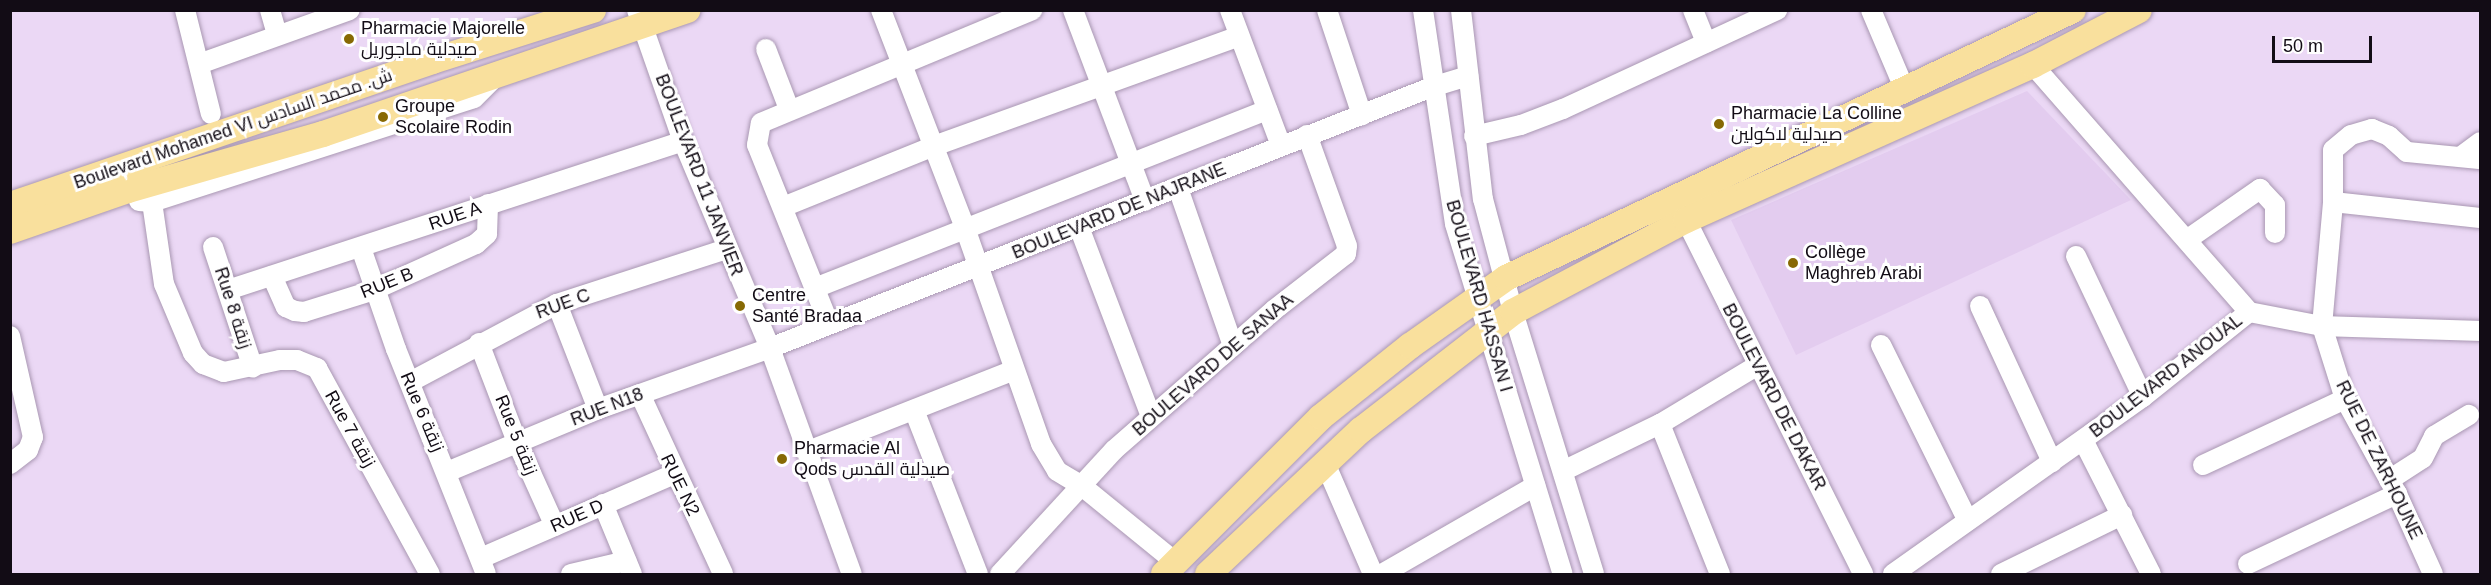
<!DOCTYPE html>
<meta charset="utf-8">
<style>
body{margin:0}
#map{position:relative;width:2491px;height:585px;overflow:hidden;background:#ebd8f5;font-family:Helvetica,Cairo,sans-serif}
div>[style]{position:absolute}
.built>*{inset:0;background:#e3ccef}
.roads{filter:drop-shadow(0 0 2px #a997b2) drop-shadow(0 0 2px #a997b2)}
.minor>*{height:20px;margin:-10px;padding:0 10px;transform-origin:10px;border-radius:10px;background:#fff}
.major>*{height:26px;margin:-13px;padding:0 13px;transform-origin:13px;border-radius:13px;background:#f9e09d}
.dots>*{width:16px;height:16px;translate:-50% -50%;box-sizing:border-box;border:3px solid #fff;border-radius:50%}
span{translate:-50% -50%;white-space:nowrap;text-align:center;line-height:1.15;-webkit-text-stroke:6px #fff;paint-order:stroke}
.poi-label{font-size:18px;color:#120c15}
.left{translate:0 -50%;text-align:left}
.street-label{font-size:18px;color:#120c15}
.frame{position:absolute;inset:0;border:12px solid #120c15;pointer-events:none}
.scale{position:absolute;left:2272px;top:36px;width:100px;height:27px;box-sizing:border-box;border:3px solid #120c15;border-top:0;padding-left:8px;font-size:18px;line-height:21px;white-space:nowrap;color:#120c15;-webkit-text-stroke:4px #fff;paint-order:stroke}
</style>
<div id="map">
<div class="built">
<div style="clip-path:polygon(2027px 91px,2131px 200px,1796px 355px,1731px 220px)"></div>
</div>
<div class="roads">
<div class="minor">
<div style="left:185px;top:10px;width:107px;rotate:76deg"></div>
<div style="left:270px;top:10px;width:26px;rotate:74deg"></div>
<div style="left:637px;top:10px;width:139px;rotate:70.7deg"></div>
<div style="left:683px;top:141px;width:225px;rotate:67.2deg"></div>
<div style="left:770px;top:348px;width:240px;rotate:70.1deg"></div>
<div style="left:881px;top:10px;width:234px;rotate:68.9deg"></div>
<div style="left:965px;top:228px;width:229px;rotate:70.6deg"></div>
<div style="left:1041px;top:444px;width:31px;rotate:59deg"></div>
<div style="left:1057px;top:471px;width:29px;rotate:31deg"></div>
<div style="left:1082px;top:486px;width:119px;rotate:39.2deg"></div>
<div style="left:1073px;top:10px;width:204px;rotate:69.3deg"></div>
<div style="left:1230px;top:10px;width:145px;rotate:69.4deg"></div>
<div style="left:1327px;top:10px;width:111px;rotate:71.6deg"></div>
<div style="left:1423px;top:10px;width:216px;rotate:81.5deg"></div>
<div style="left:1455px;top:224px;width:366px;rotate:72.9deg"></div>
<div style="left:1461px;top:10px;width:190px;rotate:83.4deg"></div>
<div style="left:1483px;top:199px;width:117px;rotate:75.1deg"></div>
<div style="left:1513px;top:312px;width:274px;rotate:72.8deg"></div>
<div style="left:1693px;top:10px;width:35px;rotate:68deg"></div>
<div style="left:1871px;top:10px;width:87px;rotate:67deg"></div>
<div style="left:766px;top:49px;width:64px;rotate:69deg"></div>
<div style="left:199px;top:64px;width:160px;rotate:-19.7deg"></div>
<div style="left:2033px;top:65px;width:328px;rotate:48.8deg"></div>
<div style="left:1474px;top:136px;width:48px;rotate:-13.2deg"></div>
<div style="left:1521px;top:125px;width:45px;rotate:-20.9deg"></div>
<div style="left:1563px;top:109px;width:236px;rotate:-24.8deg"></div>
<div style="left:2463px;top:155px;width:21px;rotate:-37deg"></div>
<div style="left:1178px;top:188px;width:167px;rotate:70.8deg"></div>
<div style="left:139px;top:201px;width:13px;rotate:4deg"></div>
<div style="left:152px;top:202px;width:338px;rotate:-17.9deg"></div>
<div style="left:474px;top:98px;width:33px;rotate:-45deg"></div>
<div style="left:152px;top:202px;width:83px;rotate:81.7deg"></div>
<div style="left:164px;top:284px;width:75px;rotate:67.2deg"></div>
<div style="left:193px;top:353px;width:15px;rotate:48deg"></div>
<div style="left:203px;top:364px;width:22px;rotate:21deg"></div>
<div style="left:224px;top:372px;width:57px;rotate:-12.1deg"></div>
<div style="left:280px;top:360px;width:17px"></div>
<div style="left:297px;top:360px;width:22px;rotate:22deg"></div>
<div style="left:317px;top:368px;width:235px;rotate:61.3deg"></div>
<div style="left:2333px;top:202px;width:148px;rotate:6.2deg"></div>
<div style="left:783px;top:207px;width:163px;rotate:-22deg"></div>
<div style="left:934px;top:146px;width:324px;rotate:-19.8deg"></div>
<div style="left:1686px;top:220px;width:396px;rotate:63.4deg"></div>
<div style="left:1079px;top:227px;width:203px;rotate:69.2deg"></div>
<div style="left:2188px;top:239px;width:88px;rotate:-34.8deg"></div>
<div style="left:2260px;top:189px;width:22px;rotate:47deg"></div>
<div style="left:2275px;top:205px;width:28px;rotate:90deg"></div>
<div style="left:213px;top:247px;width:127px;rotate:71.7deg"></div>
<div style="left:361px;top:248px;width:107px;rotate:70.9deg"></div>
<div style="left:396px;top:349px;width:242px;rotate:68.2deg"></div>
<div style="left:2076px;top:256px;width:156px;rotate:64.6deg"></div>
<div style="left:272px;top:276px;width:34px;rotate:66deg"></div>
<div style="left:286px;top:307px;width:10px;rotate:24deg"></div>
<div style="left:295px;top:311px;width:9px;rotate:6deg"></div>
<div style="left:304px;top:312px;width:73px;rotate:-17.4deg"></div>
<div style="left:374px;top:290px;width:112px;rotate:-24.3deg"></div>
<div style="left:476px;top:244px;width:15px;rotate:-42deg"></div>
<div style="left:487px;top:234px;width:30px;rotate:-88deg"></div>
<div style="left:815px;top:288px;width:486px;rotate:-21.5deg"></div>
<div style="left:228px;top:290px;width:479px;rotate:-18.1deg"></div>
<div style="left:557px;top:304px;width:113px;rotate:68.7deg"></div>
<div style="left:1980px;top:306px;width:172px;rotate:65.2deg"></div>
<div style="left:829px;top:324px;width:193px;rotate:-111.9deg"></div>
<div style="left:757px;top:145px;width:22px;rotate:-80deg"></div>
<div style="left:761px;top:123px;width:294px;rotate:-22.6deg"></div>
<div style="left:10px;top:336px;width:104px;rotate:77.2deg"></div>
<div style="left:33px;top:437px;width:14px;rotate:111deg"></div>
<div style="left:28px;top:450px;width:23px;rotate:142deg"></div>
<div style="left:479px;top:343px;width:106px;rotate:69deg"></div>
<div style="left:517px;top:442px;width:92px;rotate:65.7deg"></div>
<div style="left:1881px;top:345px;width:196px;rotate:63.7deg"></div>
<div style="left:410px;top:382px;width:166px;rotate:-28deg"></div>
<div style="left:557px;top:304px;width:178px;rotate:-18deg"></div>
<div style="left:640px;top:394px;width:198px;rotate:65.2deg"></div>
<div style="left:914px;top:410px;width:176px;rotate:68.7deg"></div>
<div style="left:1660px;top:424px;width:162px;rotate:68.2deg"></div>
<div style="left:2083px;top:440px;width:150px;rotate:63.1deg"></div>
<div style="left:806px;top:452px;width:221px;rotate:-21.5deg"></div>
<div style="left:1325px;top:463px;width:121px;rotate:66.6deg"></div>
<div style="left:2203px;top:465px;width:157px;rotate:-24.9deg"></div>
<div style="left:1563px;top:471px;width:108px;rotate:-25.9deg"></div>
<div style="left:1660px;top:424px;width:114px;rotate:-31deg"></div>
<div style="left:447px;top:472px;width:164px;rotate:-22.6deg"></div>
<div style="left:598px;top:409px;width:182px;rotate:-19.5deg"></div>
<div style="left:770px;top:348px;width:712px;rotate:-21.52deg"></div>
<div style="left:1432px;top:87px;width:38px;rotate:-17deg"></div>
<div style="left:2389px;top:480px;width:40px;rotate:-32.9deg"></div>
<div style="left:2423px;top:458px;width:25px;rotate:-63deg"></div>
<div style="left:2434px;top:436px;width:41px;rotate:-31deg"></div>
<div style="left:603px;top:504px;width:76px;rotate:67.5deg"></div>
<div style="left:481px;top:558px;width:210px;rotate:-23.5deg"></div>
<div style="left:2248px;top:564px;width:165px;rotate:-25.2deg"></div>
<div style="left:571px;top:574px;width:57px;rotate:-13.1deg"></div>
<div style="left:1000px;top:574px;width:168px;rotate:-47.4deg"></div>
<div style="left:1114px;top:450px;width:213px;rotate:-41.2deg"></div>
<div style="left:1274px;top:310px;width:91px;rotate:-37.9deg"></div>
<div style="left:1346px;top:254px;width:8px;rotate:-83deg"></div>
<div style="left:1347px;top:246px;width:118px;rotate:-109.8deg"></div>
<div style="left:1382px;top:574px;width:177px;rotate:-29.9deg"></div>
<div style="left:1893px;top:574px;width:306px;rotate:-35.3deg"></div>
<div style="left:2143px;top:397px;width:136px;rotate:-38.7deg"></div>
<div style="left:2249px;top:312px;width:74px;rotate:10.9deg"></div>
<div style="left:2322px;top:326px;width:158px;rotate:1.8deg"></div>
<div style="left:2001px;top:574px;width:135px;rotate:-26deg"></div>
<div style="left:2433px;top:574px;width:88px;rotate:-114.2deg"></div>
<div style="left:2397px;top:494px;width:108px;rotate:-118.7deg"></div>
<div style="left:2345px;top:399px;width:77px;rotate:-107.5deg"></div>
<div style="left:2322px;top:326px;width:124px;rotate:-84.9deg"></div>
<div style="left:2333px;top:202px;width:52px;rotate:-90deg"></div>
<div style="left:2333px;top:150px;width:23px;rotate:-40deg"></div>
<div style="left:2351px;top:135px;width:22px;rotate:-16deg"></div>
<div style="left:2372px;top:129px;width:18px;rotate:22deg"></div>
<div style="left:2389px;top:136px;width:24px;rotate:42deg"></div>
<div style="left:2407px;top:152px;width:73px;rotate:5.5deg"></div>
</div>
<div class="major">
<div style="left:10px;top:205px;width:446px;rotate:-18.8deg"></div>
<div style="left:432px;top:61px;width:169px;rotate:-17.6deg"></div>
<div style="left:10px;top:231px;width:125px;rotate:-19.2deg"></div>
<div style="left:128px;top:190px;width:203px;rotate:-16deg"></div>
<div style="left:323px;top:134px;width:385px;rotate:-18.8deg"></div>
<div style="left:1164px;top:574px;width:222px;rotate:-45deg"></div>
<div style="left:1321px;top:417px;width:114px;rotate:-38.6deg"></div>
<div style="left:1410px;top:346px;width:118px;rotate:-35.3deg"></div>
<div style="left:1506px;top:278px;width:627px;rotate:-25.3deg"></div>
<div style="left:1208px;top:574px;width:210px;rotate:-43.3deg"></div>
<div style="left:1361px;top:430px;width:192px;rotate:-37.8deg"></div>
<div style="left:1513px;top:312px;width:196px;rotate:-28deg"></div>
<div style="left:1686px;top:220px;width:380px;rotate:-24.1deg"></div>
<div style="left:2033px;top:65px;width:119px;rotate:-27.4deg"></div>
</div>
</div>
<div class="dots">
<div style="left:349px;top:39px;background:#876904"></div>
<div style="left:383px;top:117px;background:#876904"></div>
<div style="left:1719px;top:124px;background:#876904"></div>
<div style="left:1793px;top:263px;background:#876904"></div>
<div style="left:740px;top:306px;background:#876904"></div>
<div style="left:782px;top:459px;background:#876904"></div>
</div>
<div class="poi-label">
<span class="left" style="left:361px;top:39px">Pharmacie Majorelle<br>صيدلية ماجوريل</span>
<span class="left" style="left:395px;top:117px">Groupe<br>Scolaire Rodin</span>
<span class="left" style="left:1731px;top:124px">Pharmacie La Colline<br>صيدلية لاكولين</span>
<span class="left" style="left:1805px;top:263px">Collège<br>Maghreb Arabi</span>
<span class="left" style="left:752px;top:306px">Centre<br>Santé Bradaa</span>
<span class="left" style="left:794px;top:459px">Pharmacie Al<br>Qods صيدلية القدس</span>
</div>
<div class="street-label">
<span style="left:233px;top:129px;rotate:-19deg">Boulevard Mohamed VI ش. محمد السادس</span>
<span style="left:699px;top:175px;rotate:69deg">BOULEVARD 11 JANVIER</span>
<span style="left:1119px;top:211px;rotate:-22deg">BOULEVARD DE NAJRANE</span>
<span style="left:455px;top:216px;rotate:-19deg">RUE A</span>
<span style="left:387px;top:283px;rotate:-22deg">RUE B</span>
<span style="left:1479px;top:296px;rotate:74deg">BOULEVARD HASSAN I</span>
<span style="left:563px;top:304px;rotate:-20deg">RUE C</span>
<span style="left:233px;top:308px;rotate:72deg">Rue 8 زنقة</span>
<span style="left:1213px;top:365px;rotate:-41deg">BOULEVARD DE SANAA</span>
<span style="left:2166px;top:376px;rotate:-38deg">BOULEVARD ANOUAL</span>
<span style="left:1774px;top:397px;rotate:63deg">BOULEVARD DE DAKAR</span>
<span style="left:607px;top:407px;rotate:-21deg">RUE N18</span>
<span style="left:422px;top:412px;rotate:67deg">Rue 6 زنقة</span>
<span style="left:350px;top:429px;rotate:61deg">Rue 7 زنقة</span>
<span style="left:516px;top:435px;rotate:68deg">Rue 5 زنقة</span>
<span style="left:2379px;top:460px;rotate:64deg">RUE DE ZARHOUNE</span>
<span style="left:680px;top:485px;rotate:64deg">RUE N2</span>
<span style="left:577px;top:516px;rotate:-24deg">RUE D</span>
</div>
<div class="frame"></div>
<div class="scale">50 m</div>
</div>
